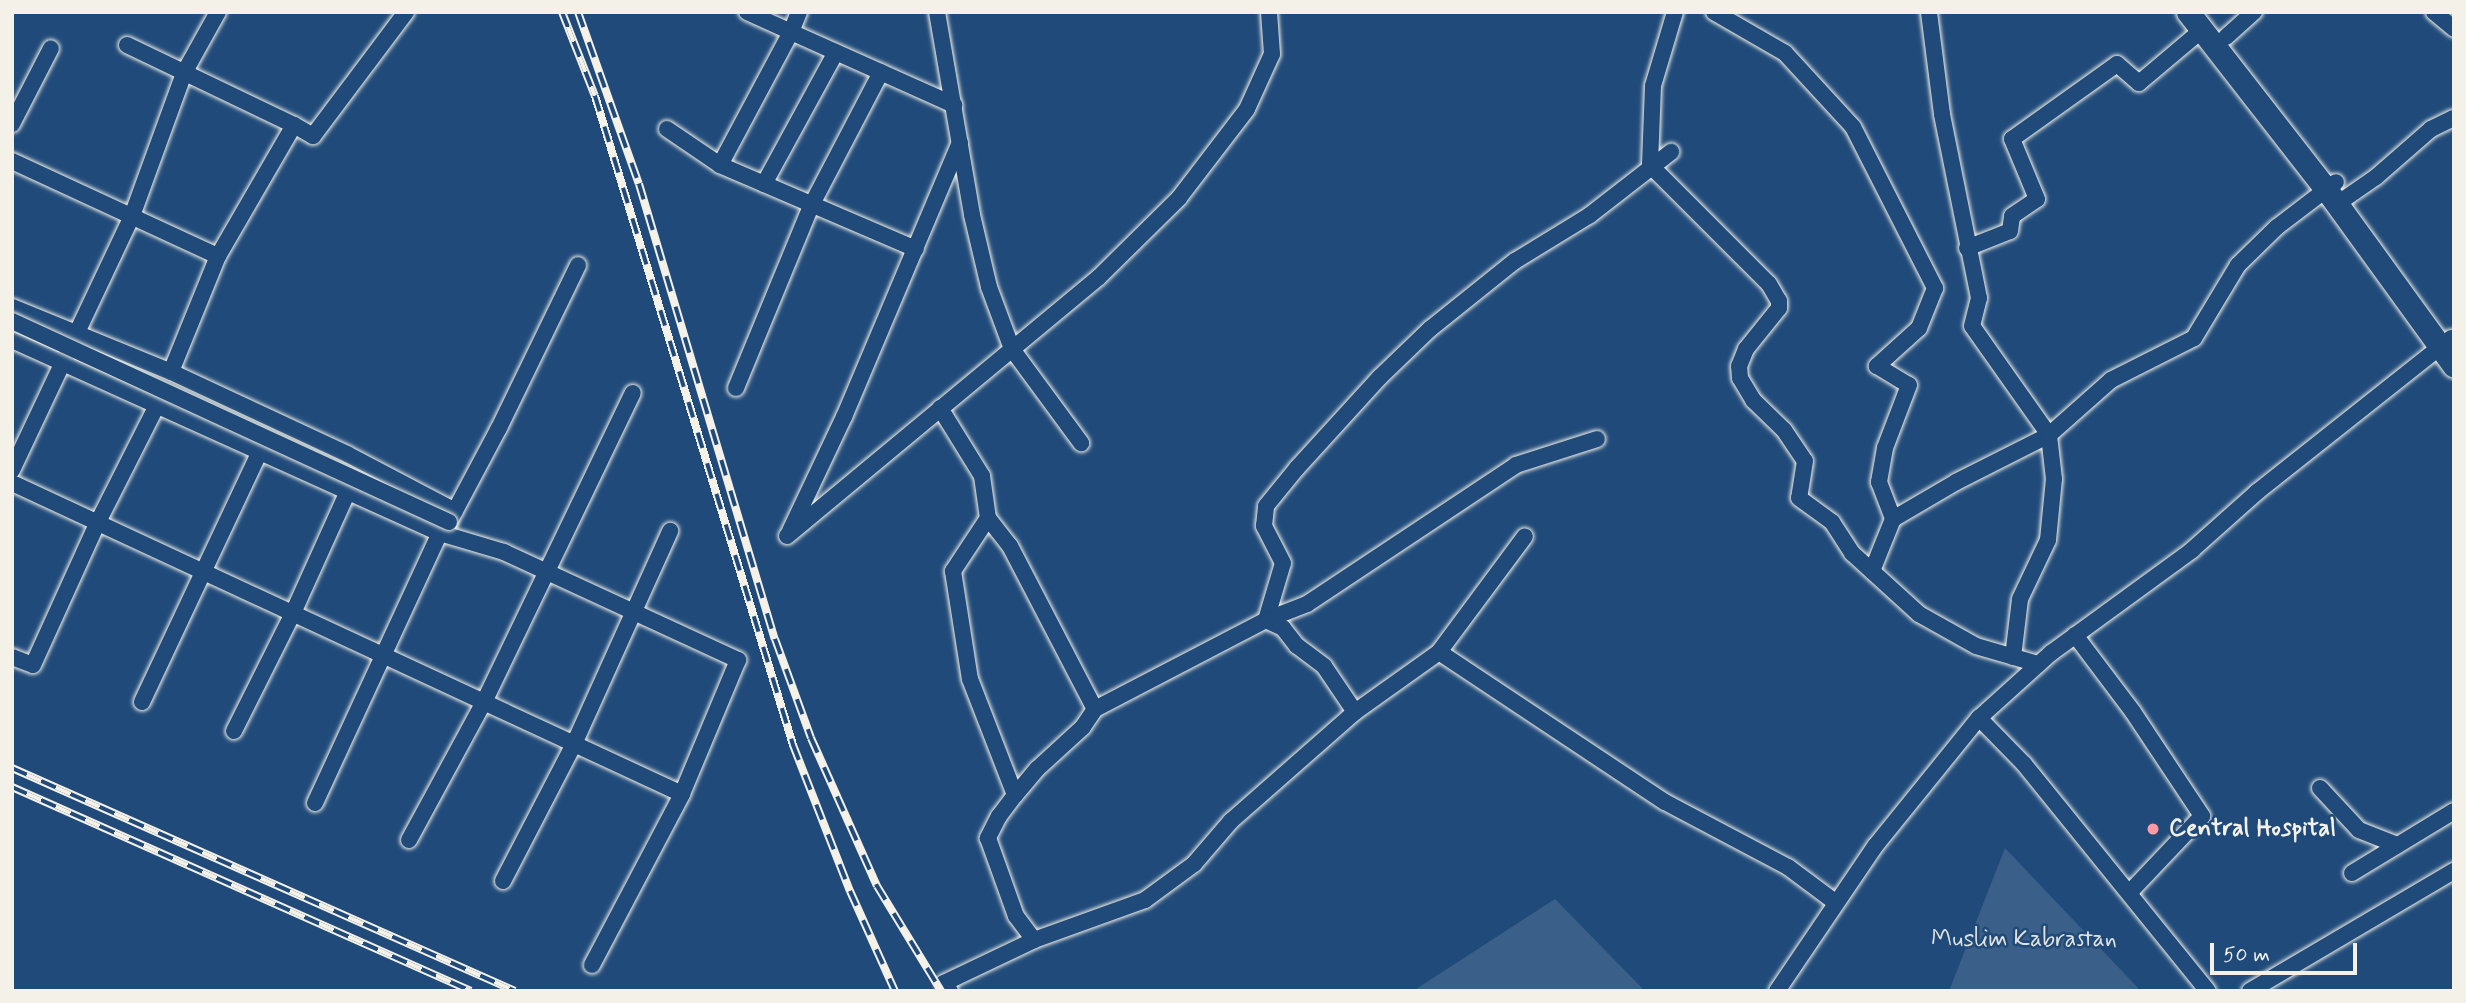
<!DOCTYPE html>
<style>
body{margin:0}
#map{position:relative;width:2466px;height:1003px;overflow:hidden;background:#1f4a7a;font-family:Mynerve,sans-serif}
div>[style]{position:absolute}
.green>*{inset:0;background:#3a5f88}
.roads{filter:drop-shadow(0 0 2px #f4f1e8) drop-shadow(0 0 2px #f4f1e8)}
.minor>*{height:16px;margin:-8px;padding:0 8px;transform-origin:8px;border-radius:8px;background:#1f4a7a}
.secondary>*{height:23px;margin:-11.5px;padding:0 11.5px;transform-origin:11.5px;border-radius:11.5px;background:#1f4a7a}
.rail>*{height:8px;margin-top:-4px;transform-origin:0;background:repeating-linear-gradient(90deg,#1f4a7a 0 16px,#f4f1e8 0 32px);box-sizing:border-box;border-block:2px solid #f4f1e8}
.bridges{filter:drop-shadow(0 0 2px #f4f1e8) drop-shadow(0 0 2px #f4f1e8)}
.minor-bridge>*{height:16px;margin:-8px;padding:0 8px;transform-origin:8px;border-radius:8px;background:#1f4a7a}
.dots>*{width:19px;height:19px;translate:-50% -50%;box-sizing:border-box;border:4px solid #1f4a7a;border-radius:50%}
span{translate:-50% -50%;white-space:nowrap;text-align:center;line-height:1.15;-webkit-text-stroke:5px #1f4a7a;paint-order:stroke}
.poi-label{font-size:24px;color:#f4f1e8;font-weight:700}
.left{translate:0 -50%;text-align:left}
.park-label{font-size:24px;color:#e1e2de}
.frame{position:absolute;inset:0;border:14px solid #f4f1e8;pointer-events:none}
.scale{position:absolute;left:2210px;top:943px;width:147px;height:32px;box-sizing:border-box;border:4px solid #f4f1e8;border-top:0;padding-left:9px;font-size:21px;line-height:24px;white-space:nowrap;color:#f4f1e8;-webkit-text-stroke:5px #1f4a7a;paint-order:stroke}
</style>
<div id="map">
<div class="green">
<div style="clip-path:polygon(2005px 848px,2141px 991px,1949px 991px)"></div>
<div style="clip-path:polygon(1555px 899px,1645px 991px,1413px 991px)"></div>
</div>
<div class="roads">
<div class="minor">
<div style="left:747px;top:12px;width:48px;rotate:24.4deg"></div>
<div style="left:791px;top:32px;width:22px;rotate:-68deg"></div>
<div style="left:937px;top:12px;width:206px;rotate:80.2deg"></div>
<div style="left:972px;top:215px;width:74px;rotate:76.7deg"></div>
<div style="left:989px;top:287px;width:66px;rotate:69.6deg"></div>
<div style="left:1012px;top:349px;width:117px;rotate:53.7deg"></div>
<div style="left:1675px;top:12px;width:77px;rotate:106.6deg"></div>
<div style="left:1653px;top:86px;width:79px;rotate:92.2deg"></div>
<div style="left:1650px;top:165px;width:168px;rotate:45deg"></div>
<div style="left:1769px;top:284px;width:20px;rotate:60deg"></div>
<div style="left:1779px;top:301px;width:7px;rotate:90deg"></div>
<div style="left:1779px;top:308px;width:53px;rotate:128.8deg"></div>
<div style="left:1746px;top:349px;width:18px;rotate:112deg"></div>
<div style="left:1739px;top:366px;width:12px;rotate:85deg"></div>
<div style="left:1740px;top:378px;width:26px;rotate:59deg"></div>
<div style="left:1753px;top:400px;width:43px;rotate:44.1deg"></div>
<div style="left:1784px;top:430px;width:37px;rotate:56deg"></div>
<div style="left:1805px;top:461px;width:37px;rotate:99deg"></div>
<div style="left:1799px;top:498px;width:41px;rotate:36deg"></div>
<div style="left:1832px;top:522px;width:37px;rotate:57deg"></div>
<div style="left:1852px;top:553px;width:91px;rotate:42.3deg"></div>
<div style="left:1919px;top:614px;width:65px;rotate:29.3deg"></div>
<div style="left:1976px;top:646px;width:65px;rotate:16.2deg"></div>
<div style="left:1714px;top:12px;width:82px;rotate:30deg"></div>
<div style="left:1785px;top:53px;width:100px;rotate:47.4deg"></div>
<div style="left:1853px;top:127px;width:181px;rotate:63deg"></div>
<div style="left:1935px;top:288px;width:43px;rotate:111.8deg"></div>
<div style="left:1919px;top:328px;width:57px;rotate:137.9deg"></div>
<div style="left:1877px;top:366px;width:37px;rotate:31deg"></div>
<div style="left:1909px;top:385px;width:67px;rotate:110.9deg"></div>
<div style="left:1885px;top:448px;width:35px;rotate:100deg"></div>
<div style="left:1879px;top:482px;width:40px;rotate:69deg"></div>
<div style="left:2434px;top:12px;width:26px;rotate:40deg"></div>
<div style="left:2226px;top:37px;width:38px;rotate:-42deg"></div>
<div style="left:127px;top:45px;width:185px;rotate:25.6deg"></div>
<div style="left:294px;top:125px;width:151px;rotate:120.1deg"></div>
<div style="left:12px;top:124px;width:85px;rotate:-62.8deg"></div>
<div style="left:294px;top:125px;width:22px;rotate:30deg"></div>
<div style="left:313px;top:136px;width:155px;rotate:-53.1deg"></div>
<div style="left:667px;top:129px;width:64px;rotate:34.2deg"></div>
<div style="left:720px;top:165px;width:213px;rotate:23.2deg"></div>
<div style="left:12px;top:161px;width:227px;rotate:24.8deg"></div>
<div style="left:218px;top:256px;width:125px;rotate:112.1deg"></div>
<div style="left:720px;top:165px;width:151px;rotate:-61.9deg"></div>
<div style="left:791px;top:32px;width:179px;rotate:24.1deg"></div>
<div style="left:764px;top:184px;width:150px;rotate:-61.4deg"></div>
<div style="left:2337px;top:204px;width:47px;rotate:-34.7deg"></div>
<div style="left:2376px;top:177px;width:73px;rotate:-41.1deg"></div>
<div style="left:2431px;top:129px;width:25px;rotate:-26deg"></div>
<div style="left:1967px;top:248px;width:46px;rotate:-21.6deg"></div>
<div style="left:2010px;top:231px;width:15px;rotate:-82deg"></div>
<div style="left:2012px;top:216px;width:30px;rotate:-34deg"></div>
<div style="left:2037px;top:199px;width:65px;rotate:-112.6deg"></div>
<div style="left:2012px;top:139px;width:129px;rotate:-35.5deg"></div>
<div style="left:2117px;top:64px;width:29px;rotate:41deg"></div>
<div style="left:2139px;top:83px;width:82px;rotate:-40.1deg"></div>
<div style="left:12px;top:307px;width:172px;rotate:22.2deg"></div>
<div style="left:171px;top:372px;width:194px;rotate:25deg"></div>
<div style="left:347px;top:454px;width:122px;rotate:27.8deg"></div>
<div style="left:12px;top:340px;width:470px;rotate:24.3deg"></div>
<div style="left:440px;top:533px;width:67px;rotate:16.5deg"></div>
<div style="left:504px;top:552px;width:258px;rotate:24.8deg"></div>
<div style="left:738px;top:660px;width:145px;rotate:112.7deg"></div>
<div style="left:682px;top:794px;width:739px;rotate:-155.1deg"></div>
<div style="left:736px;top:388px;width:197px;rotate:-67.6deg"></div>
<div style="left:811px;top:206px;width:151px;rotate:-62.4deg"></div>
<div style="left:940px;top:408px;width:80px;rotate:58.3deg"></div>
<div style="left:982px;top:476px;width:42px;rotate:81.9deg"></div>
<div style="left:988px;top:518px;width:64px;rotate:123.4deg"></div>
<div style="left:953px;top:571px;width:109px;rotate:81.1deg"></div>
<div style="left:970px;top:679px;width:124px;rotate:68.8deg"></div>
<div style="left:12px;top:470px;width:281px;rotate:-64.7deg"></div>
<div style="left:132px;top:216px;width:152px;rotate:-70deg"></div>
<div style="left:184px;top:73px;width:70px;rotate:-60.9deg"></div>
<div style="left:988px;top:518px;width:36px;rotate:52deg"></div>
<div style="left:1010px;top:546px;width:184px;rotate:62.5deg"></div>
<div style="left:790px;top:531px;width:126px;rotate:-64.7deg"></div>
<div style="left:844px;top:417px;width:298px;rotate:-67.1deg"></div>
<div style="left:787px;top:536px;width:405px;rotate:-39.7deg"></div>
<div style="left:1099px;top:277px;width:112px;rotate:-44.6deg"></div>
<div style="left:1179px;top:198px;width:112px;rotate:-52.6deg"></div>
<div style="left:1247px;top:109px;width:60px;rotate:-65.6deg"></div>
<div style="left:1272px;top:54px;width:42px;rotate:-94.1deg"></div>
<div style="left:1872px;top:571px;width:56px;rotate:-68deg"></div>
<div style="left:1893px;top:519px;width:73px;rotate:-30.4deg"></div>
<div style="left:1956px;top:482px;width:104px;rotate:-26.8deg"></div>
<div style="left:2049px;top:435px;width:133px;rotate:-125.2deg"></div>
<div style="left:1972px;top:326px;width:29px;rotate:-76deg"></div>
<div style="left:1979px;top:298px;width:188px;rotate:-101.4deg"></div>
<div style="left:1942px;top:114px;width:103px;rotate:-97.3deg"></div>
<div style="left:1266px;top:620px;width:59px;rotate:-73.4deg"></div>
<div style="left:1283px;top:563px;width:42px;rotate:-117.2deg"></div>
<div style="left:1264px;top:526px;width:20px;rotate:-84deg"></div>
<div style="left:1266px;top:506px;width:49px;rotate:-50.8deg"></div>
<div style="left:1297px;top:468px;width:122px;rotate:-47.7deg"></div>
<div style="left:1379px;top:378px;width:71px;rotate:-43.9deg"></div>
<div style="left:1430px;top:329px;width:109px;rotate:-38.7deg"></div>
<div style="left:1515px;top:261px;width:88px;rotate:-31.5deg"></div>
<div style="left:1590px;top:215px;width:103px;rotate:-37.9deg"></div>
<div style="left:1266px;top:620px;width:44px;rotate:-21.3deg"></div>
<div style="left:1307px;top:604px;width:251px;rotate:-33.6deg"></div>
<div style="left:1516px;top:465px;width:85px;rotate:-17.8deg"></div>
<div style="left:2075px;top:635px;width:96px;rotate:53deg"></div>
<div style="left:2133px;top:712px;width:125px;rotate:56.4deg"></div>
<div style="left:2202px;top:816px;width:106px;rotate:133.5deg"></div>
<div style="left:1439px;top:652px;width:144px;rotate:-53.4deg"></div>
<div style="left:12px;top:657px;width:22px;rotate:21deg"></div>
<div style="left:33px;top:665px;width:157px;rotate:-65.6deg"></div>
<div style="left:98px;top:522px;width:131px;rotate:-63.2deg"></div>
<div style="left:2013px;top:657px;width:58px;rotate:-83.1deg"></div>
<div style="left:2020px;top:599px;width:65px;rotate:-64.6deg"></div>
<div style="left:2048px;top:540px;width:61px;rotate:-84.4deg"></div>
<div style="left:2054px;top:479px;width:44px;rotate:-96.5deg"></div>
<div style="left:2049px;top:435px;width:83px;rotate:-41.6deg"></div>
<div style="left:2111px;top:380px;width:93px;rotate:-26.8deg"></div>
<div style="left:2194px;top:338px;width:85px;rotate:-58.9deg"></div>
<div style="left:2238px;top:265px;width:54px;rotate:-44.3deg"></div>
<div style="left:2277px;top:227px;width:74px;rotate:-37.3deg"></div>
<div style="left:142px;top:702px;width:277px;rotate:-64.8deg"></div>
<div style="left:1355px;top:712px;width:55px;rotate:-124deg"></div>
<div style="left:1324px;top:666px;width:34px;rotate:-143deg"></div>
<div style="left:1297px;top:646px;width:23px;rotate:-128deg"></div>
<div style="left:1283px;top:628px;width:19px;rotate:-155deg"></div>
<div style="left:1266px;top:620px;width:193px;rotate:152.5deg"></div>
<div style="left:1095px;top:709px;width:22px;rotate:124deg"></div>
<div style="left:1083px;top:727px;width:62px;rotate:137.6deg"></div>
<div style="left:1037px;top:769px;width:34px;rotate:130deg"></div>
<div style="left:1015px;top:795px;width:26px;rotate:127deg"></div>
<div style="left:999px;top:816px;width:25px;rotate:117deg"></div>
<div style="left:988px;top:838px;width:83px;rotate:70.3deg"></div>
<div style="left:1016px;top:916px;width:30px;rotate:53deg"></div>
<div style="left:1034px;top:940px;width:118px;rotate:-19.8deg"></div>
<div style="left:1145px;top:900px;width:61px;rotate:-36.3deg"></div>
<div style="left:1194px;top:864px;width:57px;rotate:-49.3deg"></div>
<div style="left:1231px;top:821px;width:165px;rotate:-41.3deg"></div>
<div style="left:1355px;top:712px;width:103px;rotate:-35.5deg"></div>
<div style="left:1439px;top:652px;width:271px;rotate:33.6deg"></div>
<div style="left:1665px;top:802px;width:139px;rotate:27.9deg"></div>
<div style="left:1788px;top:867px;width:59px;rotate:36.7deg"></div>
<div style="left:1979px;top:718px;width:64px;rotate:45.6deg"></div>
<div style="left:2024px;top:764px;width:292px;rotate:51deg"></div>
<div style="left:234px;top:731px;width:132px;rotate:-63.4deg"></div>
<div style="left:293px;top:613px;width:134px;rotate:-65.7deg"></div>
<div style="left:2320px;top:788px;width:57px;rotate:47.1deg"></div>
<div style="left:2359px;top:830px;width:41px;rotate:21.5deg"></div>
<div style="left:315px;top:803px;width:298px;rotate:-65.2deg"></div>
<div style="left:440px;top:533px;width:14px;rotate:-51deg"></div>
<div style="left:449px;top:522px;width:106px;rotate:-62deg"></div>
<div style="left:499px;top:428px;width:181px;rotate:-64.1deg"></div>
<div style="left:409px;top:840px;width:157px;rotate:-61.5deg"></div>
<div style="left:484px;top:702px;width:343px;rotate:-64.3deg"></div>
<div style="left:2352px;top:873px;width:119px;rotate:-31.3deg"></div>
<div style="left:503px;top:881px;width:154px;rotate:-62.6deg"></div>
<div style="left:574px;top:744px;width:234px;rotate:-65.7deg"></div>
<div style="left:592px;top:965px;width:193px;rotate:-62.2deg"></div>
<div style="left:950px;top:991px;width:10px;rotate:-127deg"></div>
<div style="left:944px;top:983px;width:100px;rotate:-25.5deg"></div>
<div style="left:1777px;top:991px;width:176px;rotate:-55.9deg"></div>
<div style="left:1876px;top:845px;width:164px;rotate:-51deg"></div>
<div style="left:1979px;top:718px;width:97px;rotate:-42.1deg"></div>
<div style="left:2051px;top:653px;width:175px;rotate:-36.1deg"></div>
<div style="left:2192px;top:550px;width:87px;rotate:-41.7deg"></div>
<div style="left:2257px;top:492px;width:248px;rotate:-38.4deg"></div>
<div style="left:2250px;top:991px;width:237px;rotate:-30.5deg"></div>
</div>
<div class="secondary">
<div style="left:2188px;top:12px;width:224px;rotate:52.1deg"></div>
<div style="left:2326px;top:189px;width:218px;rotate:54.1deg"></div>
</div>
</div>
<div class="rail">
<div style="left:562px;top:12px;width:90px;rotate:68.6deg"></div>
<div style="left:595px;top:96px;width:679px;rotate:73.03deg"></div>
<div style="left:793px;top:745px;width:157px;rotate:68.7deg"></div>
<div style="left:850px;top:891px;width:110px;rotate:65.8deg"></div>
<div style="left:578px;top:12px;width:182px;rotate:70.5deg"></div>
<div style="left:639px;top:184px;width:475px;rotate:73.4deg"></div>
<div style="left:775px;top:639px;width:105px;rotate:70deg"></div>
<div style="left:811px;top:738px;width:162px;rotate:66deg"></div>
<div style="left:877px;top:886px;width:123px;rotate:58.6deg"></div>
<div style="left:12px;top:768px;width:550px;rotate:23.91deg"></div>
<div style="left:12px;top:787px;width:502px;rotate:23.96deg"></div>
</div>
<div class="bridges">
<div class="minor-bridge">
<div style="left:12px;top:321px;width:481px;rotate:24.7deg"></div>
</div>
</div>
<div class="dots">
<div style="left:2153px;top:829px;background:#ff9aa2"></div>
</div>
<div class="poi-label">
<span class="left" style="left:2169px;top:829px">Central Hospital</span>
</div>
<div class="park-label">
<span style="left:2024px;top:940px">Muslim Kabrastan</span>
</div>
<div class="frame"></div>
<div class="scale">50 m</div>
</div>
